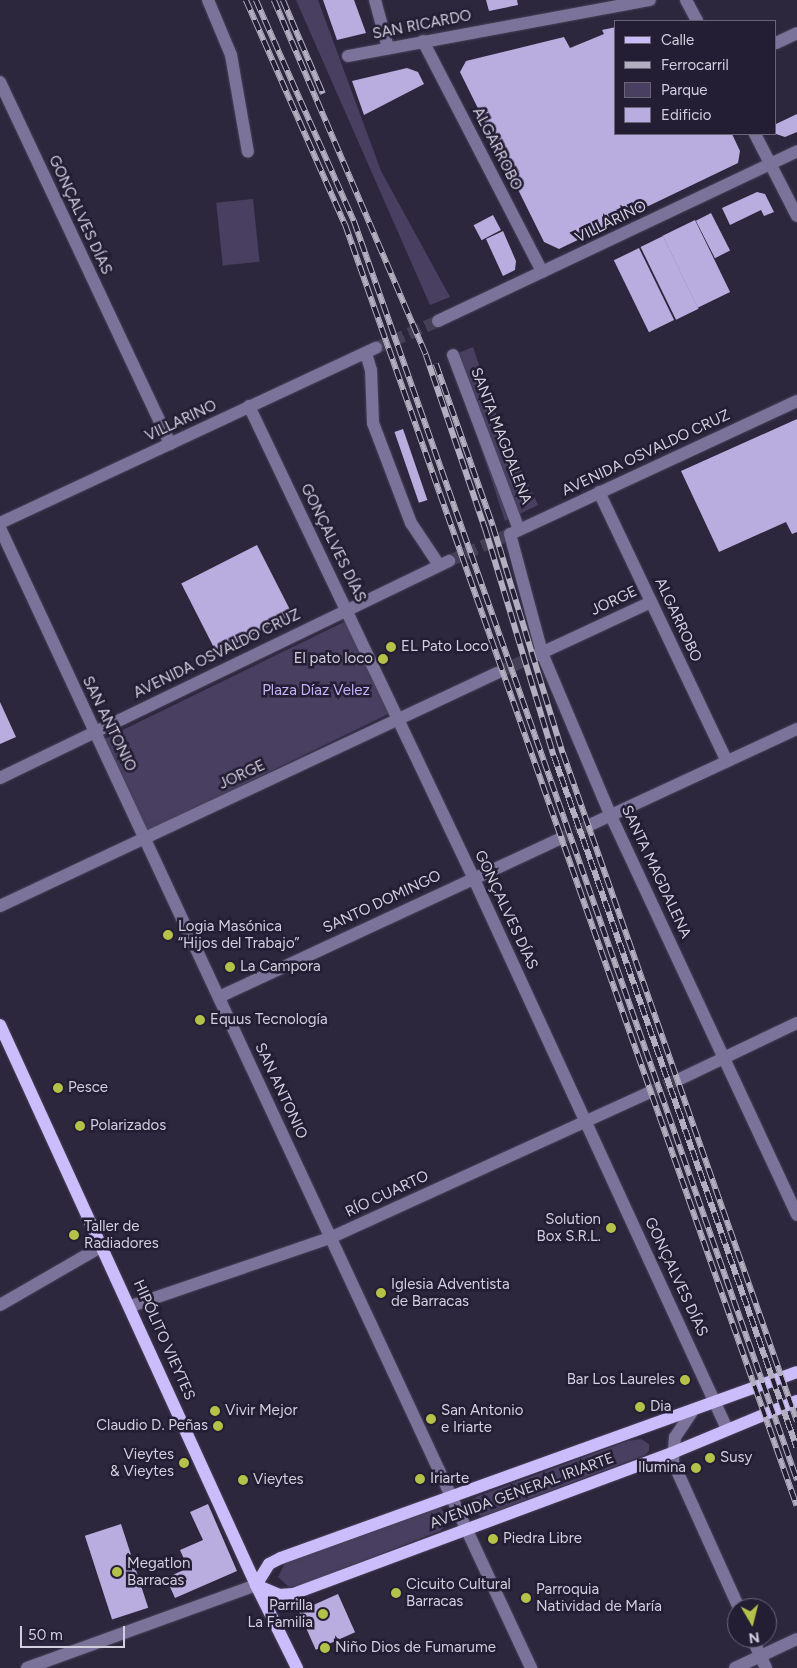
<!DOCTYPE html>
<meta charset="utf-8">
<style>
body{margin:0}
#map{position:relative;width:797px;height:1668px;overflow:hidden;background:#2d273e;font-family:Figtree,sans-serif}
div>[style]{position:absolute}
.green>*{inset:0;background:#483f61;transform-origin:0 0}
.building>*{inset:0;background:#b8adde;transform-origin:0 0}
.minor-tunnel>*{height:12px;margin-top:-6px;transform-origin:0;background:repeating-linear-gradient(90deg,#464056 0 12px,transparent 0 18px)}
.roads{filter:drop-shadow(0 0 1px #474258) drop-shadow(0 0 1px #474258)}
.minor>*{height:12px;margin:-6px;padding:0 6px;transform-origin:6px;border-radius:6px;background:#7b7399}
.major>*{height:12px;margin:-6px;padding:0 6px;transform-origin:6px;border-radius:6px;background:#cbbdfb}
.rail>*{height:5.5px;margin-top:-2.75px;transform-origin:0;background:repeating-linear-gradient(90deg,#231e33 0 11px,#b3afc0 0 22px);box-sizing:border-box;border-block:1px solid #b3afc0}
.dots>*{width:14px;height:14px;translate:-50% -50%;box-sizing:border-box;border:2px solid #231e33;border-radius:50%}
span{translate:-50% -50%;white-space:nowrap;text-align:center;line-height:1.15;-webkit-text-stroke:5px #231e33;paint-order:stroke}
.street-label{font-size:15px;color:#d2cfde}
.poi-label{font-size:15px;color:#d2cfde}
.left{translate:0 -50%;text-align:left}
.right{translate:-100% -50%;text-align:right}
.park-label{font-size:15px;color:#c3b2f9}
.legend{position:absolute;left:614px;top:20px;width:162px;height:115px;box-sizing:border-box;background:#231e33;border:1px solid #696577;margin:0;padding:6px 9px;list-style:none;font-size:15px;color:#d2cfde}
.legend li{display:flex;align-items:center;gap:10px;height:25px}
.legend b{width:25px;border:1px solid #696577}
.north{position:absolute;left:727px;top:1598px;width:50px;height:50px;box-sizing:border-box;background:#231e33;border:1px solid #696577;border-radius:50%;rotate:172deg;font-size:14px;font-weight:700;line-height:20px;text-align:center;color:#d2cfde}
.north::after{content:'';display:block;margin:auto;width:18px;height:22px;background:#b5c24a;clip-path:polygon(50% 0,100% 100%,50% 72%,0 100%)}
.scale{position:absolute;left:20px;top:1626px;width:105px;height:22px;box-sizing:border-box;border:2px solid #d2cfde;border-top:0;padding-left:6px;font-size:15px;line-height:18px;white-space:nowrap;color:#d2cfde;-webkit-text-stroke:4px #231e33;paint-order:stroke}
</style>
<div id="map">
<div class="green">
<div style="clip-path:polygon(296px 0,318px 0,381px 171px,450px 297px,430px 305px)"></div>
<div style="left:253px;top:199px;width:63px;height:37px;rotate:84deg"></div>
<div style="clip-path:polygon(473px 347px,494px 410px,538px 505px,505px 521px,451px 356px)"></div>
<div style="left:346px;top:621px;width:102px;height:272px;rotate:64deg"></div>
<div style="clip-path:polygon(641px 1439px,649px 1444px,649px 1451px,645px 1455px,482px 1517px,472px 1510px,471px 1500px,478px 1496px,627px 1441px)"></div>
<div style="clip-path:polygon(441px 1508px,447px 1518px,446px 1525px,440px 1531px,298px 1586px,289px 1587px,278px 1577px,285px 1563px,429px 1509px)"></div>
</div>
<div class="building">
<div style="clip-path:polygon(323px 0,354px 0,366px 33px,337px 40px)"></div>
<div style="clip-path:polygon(486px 0,517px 0,518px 5px,489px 11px)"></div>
<div style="clip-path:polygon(616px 27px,616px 134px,732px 134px,740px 151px,738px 163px,559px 249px,544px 242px,460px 72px,466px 61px,564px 37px,570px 48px,604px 34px,602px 30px)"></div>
<div style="clip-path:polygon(407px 68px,418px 72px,424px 84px,364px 115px,352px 81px)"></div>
<div style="clip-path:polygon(797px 114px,797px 132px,785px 137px,776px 134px,776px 124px)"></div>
<div style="clip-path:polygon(757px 192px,765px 194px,774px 212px,764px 216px,761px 210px,730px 225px,722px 208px)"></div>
<div style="left:711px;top:213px;width:42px;height:17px;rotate:63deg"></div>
<div style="left:493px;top:215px;width:17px;height:22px;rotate:62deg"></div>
<div style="left:695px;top:220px;width:80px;height:36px;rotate:64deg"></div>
<div style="clip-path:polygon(503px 231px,516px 261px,515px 270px,503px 276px,486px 239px)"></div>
<div style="left:663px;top:236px;width:81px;height:25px;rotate:64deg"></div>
<div style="left:639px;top:248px;width:80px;height:28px;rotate:64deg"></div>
<div style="clip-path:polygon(797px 419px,797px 532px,792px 534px,786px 522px,719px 552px,681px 471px)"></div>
<div style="left:403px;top:429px;width:75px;height:9px;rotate:71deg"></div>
<div style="left:257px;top:545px;width:78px;height:85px;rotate:63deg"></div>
<div style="clip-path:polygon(0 702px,16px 737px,0 744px)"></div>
<div style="clip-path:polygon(208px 1504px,237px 1571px,175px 1598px,166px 1578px,188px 1568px,180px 1550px,203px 1540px,190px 1512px)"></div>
<div style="left:121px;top:1524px;width:88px;height:38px;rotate:72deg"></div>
<div style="left:338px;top:1594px;width:42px;height:43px;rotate:66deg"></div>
</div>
<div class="minor-tunnel">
<div style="left:376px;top:348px;width:68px;rotate:-23.5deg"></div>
<div style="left:449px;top:561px;width:67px;rotate:-23.9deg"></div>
<div style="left:497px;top:673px;width:44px;rotate:-24.2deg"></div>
<div style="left:559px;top:839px;width:36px;rotate:-24deg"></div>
<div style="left:648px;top:1093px;width:37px;rotate:-24deg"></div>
</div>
<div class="roads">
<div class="minor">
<div style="left:208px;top:0;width:60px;rotate:67.3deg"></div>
<div style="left:231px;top:55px;width:98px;rotate:80.1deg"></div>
<div style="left:375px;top:0;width:50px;rotate:74.8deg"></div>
<div style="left:686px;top:0;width:24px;rotate:62deg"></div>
<div style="left:423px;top:41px;width:260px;rotate:62.7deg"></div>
<div style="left:776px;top:43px;width:23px;rotate:-25deg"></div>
<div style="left:348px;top:56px;width:307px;rotate:-10.5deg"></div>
<div style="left:0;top:82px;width:400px;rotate:64.8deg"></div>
<div style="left:755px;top:134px;width:92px;rotate:62.9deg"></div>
<div style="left:438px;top:321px;width:397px;rotate:-25.3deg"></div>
<div style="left:366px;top:353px;width:18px;rotate:74deg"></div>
<div style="left:371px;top:370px;width:53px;rotate:87.8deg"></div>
<div style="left:373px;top:423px;width:107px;rotate:69.2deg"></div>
<div style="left:411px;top:523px;width:50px;rotate:56.3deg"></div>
<div style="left:453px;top:355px;width:187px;rotate:69.3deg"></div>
<div style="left:797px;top:401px;width:316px;rotate:155.1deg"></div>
<div style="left:510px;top:534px;width:123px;rotate:74.9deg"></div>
<div style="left:542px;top:653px;width:177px;rotate:67.1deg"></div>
<div style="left:611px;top:816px;width:440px;rotate:65deg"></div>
<div style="left:249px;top:406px;width:522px;rotate:64.56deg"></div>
<div style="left:473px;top:877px;width:608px;rotate:65.29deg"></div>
<div style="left:599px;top:492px;width:298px;rotate:64.6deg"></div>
<div style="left:0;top:523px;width:415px;rotate:-25deg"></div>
<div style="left:0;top:528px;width:1258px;rotate:65.02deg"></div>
<div style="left:537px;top:655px;width:126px;rotate:-24.9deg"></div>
<div style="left:0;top:778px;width:499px;rotate:-25.8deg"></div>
<div style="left:592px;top:824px;width:226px;rotate:-24.9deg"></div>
<div style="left:0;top:906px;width:549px;rotate:-25.12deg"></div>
<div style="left:219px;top:997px;width:375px;rotate:-24.9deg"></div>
<div style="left:682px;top:1078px;width:127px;rotate:-25.6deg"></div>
<div style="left:0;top:1305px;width:118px;rotate:-30deg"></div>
<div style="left:131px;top:1306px;width:213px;rotate:-18.9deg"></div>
<div style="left:332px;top:1237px;width:347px;rotate:-24.5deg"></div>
<div style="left:692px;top:1412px;width:30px;rotate:124deg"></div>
<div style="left:675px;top:1437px;width:25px;rotate:95deg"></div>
<div style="left:673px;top:1462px;width:160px;rotate:65.7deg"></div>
<div style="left:752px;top:1638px;width:33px;rotate:65deg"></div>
<div style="left:27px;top:1668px;width:244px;rotate:-19.9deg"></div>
<div style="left:735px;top:1668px;width:68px;rotate:-25.1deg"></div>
</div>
<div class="major">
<div style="left:0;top:1025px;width:616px;rotate:65.43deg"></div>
<div style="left:256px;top:1585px;width:93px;rotate:63.7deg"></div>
<div style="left:256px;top:1585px;width:25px;rotate:-58deg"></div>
<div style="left:269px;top:1564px;width:13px;rotate:-27deg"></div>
<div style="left:281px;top:1558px;width:548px;rotate:-19.82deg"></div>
<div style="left:256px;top:1585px;width:25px;rotate:23deg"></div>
<div style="left:279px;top:1595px;width:14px;rotate:-4deg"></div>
<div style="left:293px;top:1594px;width:404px;rotate:-20.4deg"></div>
<div style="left:672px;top:1453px;width:135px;rotate:-22.6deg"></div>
</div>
</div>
<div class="rail">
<div style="left:246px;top:0;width:245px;rotate:66.2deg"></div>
<div style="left:345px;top:224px;width:1359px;rotate:70.58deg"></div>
<div style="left:256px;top:0;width:242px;rotate:66.1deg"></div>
<div style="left:354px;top:221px;width:1335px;rotate:70.61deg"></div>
<div style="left:274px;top:0;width:386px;rotate:66.8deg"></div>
<div style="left:426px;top:355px;width:183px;rotate:71.2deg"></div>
<div style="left:485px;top:528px;width:238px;rotate:73.2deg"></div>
<div style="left:554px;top:756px;width:733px;rotate:70.65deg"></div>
<div style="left:283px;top:0;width:102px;rotate:66.9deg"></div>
<div style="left:436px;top:364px;width:172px;rotate:70.6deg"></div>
<div style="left:493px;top:526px;width:238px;rotate:72.9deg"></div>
<div style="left:563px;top:753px;width:708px;rotate:70.69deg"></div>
</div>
<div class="dots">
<div style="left:391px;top:647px;background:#b5c24a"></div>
<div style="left:383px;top:659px;background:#b5c24a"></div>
<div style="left:168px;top:935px;background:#b5c24a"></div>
<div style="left:230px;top:967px;background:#b5c24a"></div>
<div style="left:200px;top:1020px;background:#b5c24a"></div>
<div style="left:58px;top:1088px;background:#b5c24a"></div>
<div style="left:80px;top:1126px;background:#b5c24a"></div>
<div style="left:611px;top:1228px;background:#b5c24a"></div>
<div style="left:74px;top:1235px;background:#b5c24a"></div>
<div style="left:381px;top:1293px;background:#b5c24a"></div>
<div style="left:685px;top:1380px;background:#b5c24a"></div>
<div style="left:640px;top:1407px;background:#b5c24a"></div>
<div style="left:215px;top:1411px;background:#b5c24a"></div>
<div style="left:431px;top:1419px;background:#b5c24a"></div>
<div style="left:218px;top:1426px;background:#b5c24a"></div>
<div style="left:710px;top:1458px;background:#b5c24a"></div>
<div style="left:184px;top:1463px;background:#b5c24a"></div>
<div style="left:696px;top:1468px;background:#b5c24a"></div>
<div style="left:420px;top:1479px;background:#b5c24a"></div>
<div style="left:243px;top:1480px;background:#b5c24a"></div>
<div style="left:493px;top:1539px;background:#b5c24a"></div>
<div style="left:117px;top:1572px;background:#b5c24a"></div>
<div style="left:396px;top:1593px;background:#b5c24a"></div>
<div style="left:526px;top:1598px;background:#b5c24a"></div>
<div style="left:323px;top:1614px;background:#b5c24a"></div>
<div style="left:325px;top:1648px;background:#b5c24a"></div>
</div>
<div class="street-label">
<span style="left:422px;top:25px;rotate:-11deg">SAN RICARDO</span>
<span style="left:497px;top:149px;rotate:63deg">ALGARROBO</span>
<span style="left:80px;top:215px;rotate:65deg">GONÇALVES DÍAS</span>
<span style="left:611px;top:222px;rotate:-26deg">VILLARINO</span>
<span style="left:181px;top:421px;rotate:-25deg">VILLARINO</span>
<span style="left:501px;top:436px;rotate:69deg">SANTA MAGDALENA</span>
<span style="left:646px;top:453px;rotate:-25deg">AVENIDA OSVALDO CRUZ</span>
<span style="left:333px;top:543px;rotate:64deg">GONÇALVES DÍAS</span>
<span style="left:614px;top:601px;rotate:-25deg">JORGE</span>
<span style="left:678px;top:620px;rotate:65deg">ALGARROBO</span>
<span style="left:217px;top:654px;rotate:-26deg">AVENIDA OSVALDO CRUZ</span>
<span style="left:109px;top:724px;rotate:64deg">SAN ANTONIO</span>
<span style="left:242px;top:775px;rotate:-25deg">JORGE</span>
<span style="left:656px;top:872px;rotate:65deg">SANTA MAGDALENA</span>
<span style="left:382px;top:902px;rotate:-25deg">SANTO DOMINGO</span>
<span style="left:506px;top:910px;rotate:65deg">GONÇALVES DÍAS</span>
<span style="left:281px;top:1091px;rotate:65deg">SAN ANTONIO</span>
<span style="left:387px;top:1194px;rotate:-25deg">RÍO CUARTO</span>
<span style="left:676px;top:1277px;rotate:65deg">GONÇALVES DÍAS</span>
<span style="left:164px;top:1340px;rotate:66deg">HIPÓLITO VIEYTES</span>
<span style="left:522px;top:1491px;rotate:-20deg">AVENIDA GENERAL IRIARTE</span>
</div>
<div class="poi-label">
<span class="left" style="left:401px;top:647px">EL Pato Loco</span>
<span class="right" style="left:373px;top:659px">El pato loco</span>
<span class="left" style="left:178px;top:935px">Logia Masónica<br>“Hijos del Trabajo”</span>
<span class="left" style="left:240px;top:967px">La Campora</span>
<span class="left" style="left:210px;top:1020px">Equus Tecnología</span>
<span class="left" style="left:68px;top:1088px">Pesce</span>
<span class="left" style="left:90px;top:1126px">Polarizados</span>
<span class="right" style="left:601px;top:1228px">Solution<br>Box S.R.L.</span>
<span class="left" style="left:84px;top:1235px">Taller de<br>Radiadores</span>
<span class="left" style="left:391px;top:1293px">Iglesia Adventista<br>de Barracas</span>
<span class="right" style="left:675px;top:1380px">Bar Los Laureles</span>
<span class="left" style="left:650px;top:1407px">Dia</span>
<span class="left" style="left:441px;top:1419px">San Antonio<br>e Iriarte</span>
<span class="left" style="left:225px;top:1411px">Vivir Mejor</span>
<span class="right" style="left:208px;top:1426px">Claudio D. Peñas</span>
<span class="right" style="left:174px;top:1463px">Vieytes<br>&amp; Vieytes</span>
<span class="left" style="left:720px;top:1458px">Susy</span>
<span class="right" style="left:686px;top:1468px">Ilumina</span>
<span class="left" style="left:430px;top:1479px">Iriarte</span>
<span class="left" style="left:253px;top:1480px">Vieytes</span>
<span class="left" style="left:503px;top:1539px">Piedra Libre</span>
<span class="left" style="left:127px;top:1572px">Megatlon<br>Barracas</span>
<span class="left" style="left:406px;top:1593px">Cicuito Cultural<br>Barracas</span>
<span class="left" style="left:536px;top:1598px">Parroquia<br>Natividad de María</span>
<span class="right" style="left:313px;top:1614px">Parrilla<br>La Familia</span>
<span class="left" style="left:335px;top:1648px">Niño Dios de Fumarume</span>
</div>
<div class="park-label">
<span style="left:316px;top:691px">Plaza Díaz Velez</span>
</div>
<ul class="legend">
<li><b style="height:6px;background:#cbbdfb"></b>Calle</li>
<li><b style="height:6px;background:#b3afc0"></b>Ferrocarril</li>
<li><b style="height:14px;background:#483f61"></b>Parque</li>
<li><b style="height:14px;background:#b8adde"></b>Edificio</li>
</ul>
<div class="north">N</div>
<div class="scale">50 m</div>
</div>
